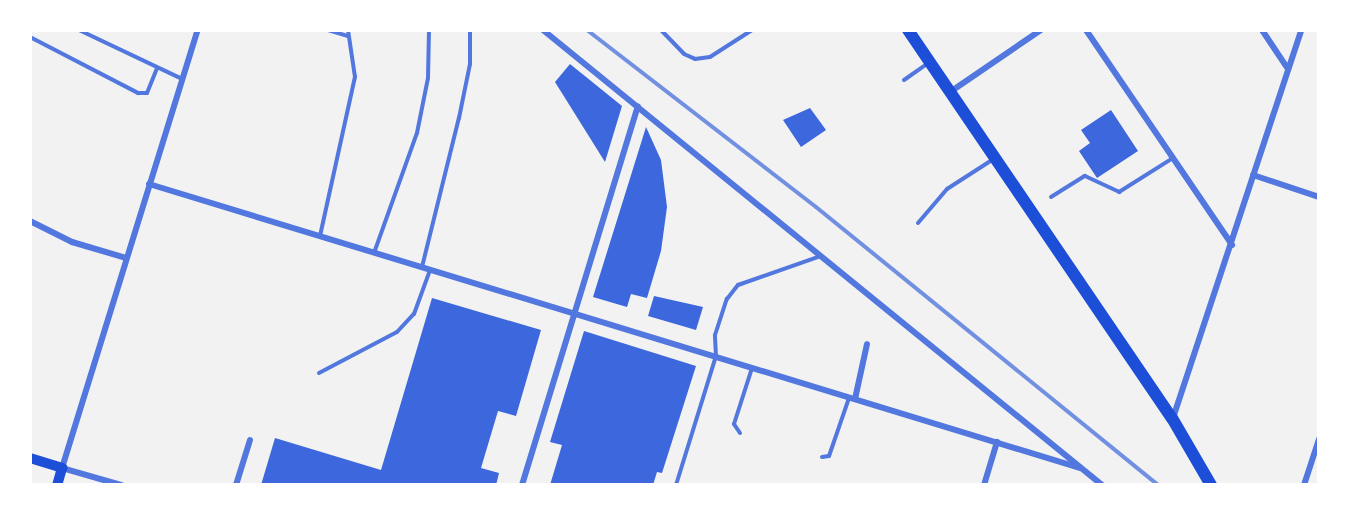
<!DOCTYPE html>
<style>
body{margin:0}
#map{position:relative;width:1349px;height:515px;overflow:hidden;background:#f2f2f2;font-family:"Open Sans",sans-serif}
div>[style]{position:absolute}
.building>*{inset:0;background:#3d67dc}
.service>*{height:4px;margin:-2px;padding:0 2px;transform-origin:2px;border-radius:2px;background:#5277de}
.minor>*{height:6px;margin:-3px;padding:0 3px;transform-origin:3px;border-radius:3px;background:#5277de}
.secondary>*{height:10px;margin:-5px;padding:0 5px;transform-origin:5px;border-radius:5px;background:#1d4ed8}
.primary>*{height:12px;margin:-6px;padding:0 6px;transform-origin:6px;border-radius:6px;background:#1d4ed8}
.rail>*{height:4px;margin:-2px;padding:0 2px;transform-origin:2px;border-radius:2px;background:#7290e2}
span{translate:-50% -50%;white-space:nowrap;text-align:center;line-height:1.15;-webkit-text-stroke:6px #fff;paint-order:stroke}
.frame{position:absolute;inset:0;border:32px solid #fff;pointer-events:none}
</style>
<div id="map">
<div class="building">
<div style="clip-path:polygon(570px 64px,622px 106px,605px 162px,555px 82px)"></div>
<div style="clip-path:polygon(810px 108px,826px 130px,801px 147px,783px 120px)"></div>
<div style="clip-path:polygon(1111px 110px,1138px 151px,1097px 178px,1079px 151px,1090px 143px,1081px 130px)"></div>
<div style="clip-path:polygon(646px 127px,661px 160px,667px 207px,661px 251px,647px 298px,631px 294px,627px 307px,593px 297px)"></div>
<div style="clip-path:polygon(654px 296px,703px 307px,696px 330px,648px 316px)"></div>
<div style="clip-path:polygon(432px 298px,541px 330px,516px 416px,498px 411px,481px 468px,499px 473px,496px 485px,261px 485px,275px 438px,381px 470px)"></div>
<div style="clip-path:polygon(584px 331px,696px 366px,662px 473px,657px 472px,653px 485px,550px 485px,562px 445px,550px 442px)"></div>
</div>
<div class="service">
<div style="left:79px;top:30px;width:114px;rotate:25.4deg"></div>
<div style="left:328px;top:30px;width:21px;rotate:17deg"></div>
<div style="left:661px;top:30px;width:33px;rotate:46deg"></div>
<div style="left:684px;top:54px;width:12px;rotate:24deg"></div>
<div style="left:695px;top:59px;width:15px;rotate:-8deg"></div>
<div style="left:710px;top:57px;width:50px;rotate:-32.7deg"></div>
<div style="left:30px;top:37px;width:122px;rotate:27.4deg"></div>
<div style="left:138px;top:93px;width:9px"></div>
<div style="left:147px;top:93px;width:27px;rotate:-68deg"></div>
<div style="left:904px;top:80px;width:29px;rotate:-35deg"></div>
<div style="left:1051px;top:197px;width:40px;rotate:-32deg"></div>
<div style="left:1085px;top:176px;width:38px;rotate:25deg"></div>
<div style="left:1119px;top:192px;width:64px;rotate:-32.2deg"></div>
<div style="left:918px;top:223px;width:45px;rotate:-49.5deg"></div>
<div style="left:947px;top:189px;width:54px;rotate:-32.8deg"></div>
<div style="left:320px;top:236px;width:163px;rotate:-77.6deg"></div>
<div style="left:355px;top:77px;width:48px;rotate:-98.5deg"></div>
<div style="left:374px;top:253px;width:127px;rotate:-70.3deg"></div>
<div style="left:417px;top:133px;width:56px;rotate:-78.7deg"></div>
<div style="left:428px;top:78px;width:48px;rotate:-88.8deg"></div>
<div style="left:422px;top:267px;width:154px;rotate:-76.1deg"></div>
<div style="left:459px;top:118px;width:55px;rotate:-78.5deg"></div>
<div style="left:470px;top:64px;width:34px;rotate:-90deg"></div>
<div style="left:319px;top:373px;width:88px;rotate:-27.7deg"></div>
<div style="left:397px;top:332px;width:25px;rotate:-47deg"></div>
<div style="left:414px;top:314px;width:47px;rotate:-70deg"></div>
<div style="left:740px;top:433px;width:11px;rotate:-124deg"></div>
<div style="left:734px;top:424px;width:59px;rotate:-72.2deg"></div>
<div style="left:822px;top:457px;width:7px;rotate:-8deg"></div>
<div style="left:829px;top:456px;width:61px;rotate:-71deg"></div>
<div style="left:676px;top:485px;width:135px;rotate:-72.8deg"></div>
<div style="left:716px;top:356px;width:21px;rotate:-93deg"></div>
<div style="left:715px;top:335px;width:38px;rotate:-72deg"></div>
<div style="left:727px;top:299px;width:18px;rotate:-52deg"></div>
<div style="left:738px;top:285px;width:88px;rotate:-19.3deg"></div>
</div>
<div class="minor">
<div style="left:543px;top:30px;width:721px;rotate:39.14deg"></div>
<div style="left:1086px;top:30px;width:260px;rotate:55.8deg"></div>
<div style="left:1262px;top:30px;width:47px;rotate:56.3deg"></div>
<div style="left:950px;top:92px;width:110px;rotate:-34.3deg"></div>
<div style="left:1253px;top:175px;width:70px;rotate:18.4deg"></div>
<div style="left:149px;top:184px;width:973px;rotate:16.96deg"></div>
<div style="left:30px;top:221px;width:47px;rotate:26.6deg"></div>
<div style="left:72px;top:242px;width:56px;rotate:16.5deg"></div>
<div style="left:855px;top:399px;width:56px;rotate:-77.7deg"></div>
<div style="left:1173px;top:418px;width:409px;rotate:-71.7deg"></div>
<div style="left:121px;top:485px;width:61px;rotate:-163.9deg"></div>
<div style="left:62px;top:468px;width:459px;rotate:-72.8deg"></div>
<div style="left:236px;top:485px;width:47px;rotate:-72.7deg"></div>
<div style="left:522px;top:485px;width:396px;rotate:-73deg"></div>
<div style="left:984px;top:485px;width:45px;rotate:-73.2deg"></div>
<div style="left:1304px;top:485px;width:48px;rotate:-71.9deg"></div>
</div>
<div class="secondary">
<div style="left:30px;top:458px;width:34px;rotate:17deg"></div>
<div style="left:62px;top:468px;width:18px;rotate:106deg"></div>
</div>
<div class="primary">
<div style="left:908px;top:30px;width:469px;rotate:55.8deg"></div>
<div style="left:1172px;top:418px;width:78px;rotate:59.8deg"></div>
</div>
<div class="rail">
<div style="left:587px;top:30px;width:289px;rotate:37.7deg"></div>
<div style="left:816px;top:207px;width:441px;rotate:39.1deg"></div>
</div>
<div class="frame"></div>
</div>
